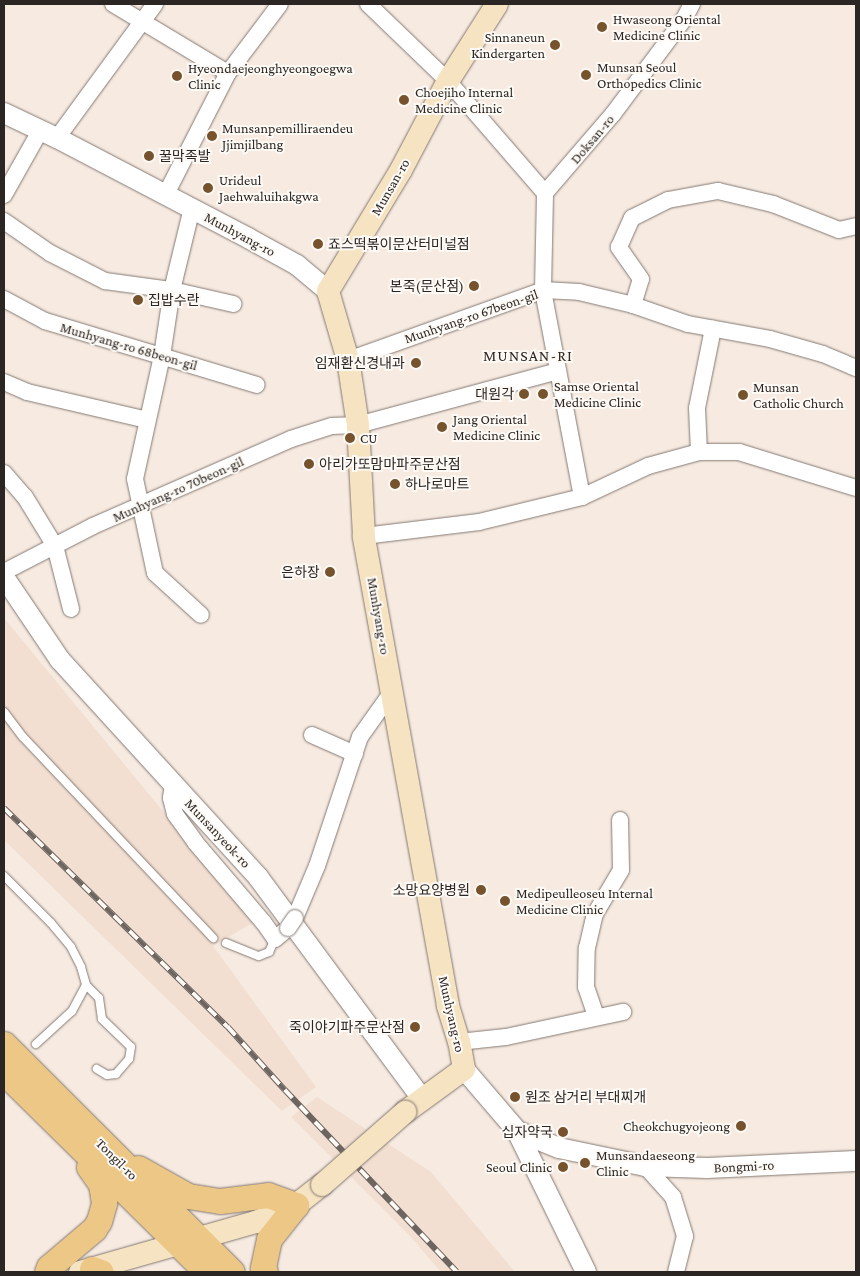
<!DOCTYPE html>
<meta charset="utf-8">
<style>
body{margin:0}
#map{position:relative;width:860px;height:1276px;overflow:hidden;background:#f6eae1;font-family:"Crimson Pro","Noto Sans KR",serif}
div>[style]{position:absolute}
.built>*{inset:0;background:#f2dfd1}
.roads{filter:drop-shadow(0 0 1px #847972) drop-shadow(0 0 1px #847972)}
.service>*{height:8px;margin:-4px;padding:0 4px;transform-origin:4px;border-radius:4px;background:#fff}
.minor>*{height:16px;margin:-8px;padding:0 8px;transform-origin:8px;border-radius:8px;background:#fff}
.tertiary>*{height:20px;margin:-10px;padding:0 10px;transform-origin:10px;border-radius:10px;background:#fff}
.secondary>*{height:22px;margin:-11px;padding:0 11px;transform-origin:11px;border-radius:11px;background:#f6e3c2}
.primary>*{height:25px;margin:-12.5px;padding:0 12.5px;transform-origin:12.5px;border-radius:12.5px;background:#ecc786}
.rail>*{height:5.5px;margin-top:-2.75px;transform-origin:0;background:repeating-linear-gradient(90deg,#fdf9f5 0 11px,#6c6560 0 22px);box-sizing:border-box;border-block:1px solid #6c6560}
.bridges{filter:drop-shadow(0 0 1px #847972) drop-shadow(0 0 1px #847972)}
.minor-bridge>*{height:16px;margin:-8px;padding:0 8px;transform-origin:8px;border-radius:8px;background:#fff}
.secondary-bridge>*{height:22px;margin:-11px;padding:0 11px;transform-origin:11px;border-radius:11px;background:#f6e3c2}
.dots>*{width:14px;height:14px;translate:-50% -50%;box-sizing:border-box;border:2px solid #fdf9f5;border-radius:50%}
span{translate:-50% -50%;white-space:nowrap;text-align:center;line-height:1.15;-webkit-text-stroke:4px #fdf9f5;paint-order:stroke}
.poi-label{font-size:14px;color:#2b2623}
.left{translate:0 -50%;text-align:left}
.right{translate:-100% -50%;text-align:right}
.street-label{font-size:14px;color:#2b2623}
.quarter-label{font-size:16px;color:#312821;letter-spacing:1px}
.frame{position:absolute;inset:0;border:5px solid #2b2623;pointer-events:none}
</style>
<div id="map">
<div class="built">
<div style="clip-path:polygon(4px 618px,254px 922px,213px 946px,316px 1087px,282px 1111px,4px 840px)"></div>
<div style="clip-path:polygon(317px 1097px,431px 1172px,515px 1272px,441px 1272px,409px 1235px,291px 1117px)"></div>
</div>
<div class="roads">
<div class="service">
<div style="left:4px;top:712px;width:31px;rotate:53deg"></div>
<div style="left:23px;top:737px;width:277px;rotate:46.6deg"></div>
<div style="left:4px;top:876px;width:66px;rotate:45deg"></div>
<div style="left:51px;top:923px;width:31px;rotate:50deg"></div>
<div style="left:71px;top:947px;width:22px;rotate:63deg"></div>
<div style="left:81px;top:967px;width:19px;rotate:74deg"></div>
<div style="left:86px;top:985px;width:30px;rotate:118deg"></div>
<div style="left:72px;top:1011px;width:49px;rotate:137.5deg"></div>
<div style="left:226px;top:943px;width:35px;rotate:22deg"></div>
<div style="left:259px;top:956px;width:11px;rotate:-22deg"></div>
<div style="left:269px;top:952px;width:14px;rotate:-65deg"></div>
<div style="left:86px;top:985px;width:18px;rotate:45deg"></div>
<div style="left:99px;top:998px;width:21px;rotate:82deg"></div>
<div style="left:102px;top:1019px;width:40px;rotate:44deg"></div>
<div style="left:131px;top:1047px;width:12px;rotate:99deg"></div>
<div style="left:129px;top:1059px;width:20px;rotate:131deg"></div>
<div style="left:116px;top:1074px;width:9px;rotate:174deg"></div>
<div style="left:107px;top:1075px;width:12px;rotate:-149deg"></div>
</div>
<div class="minor">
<div style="left:113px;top:4px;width:134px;rotate:31deg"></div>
<div style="left:368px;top:4px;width:111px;rotate:43.9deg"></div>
<div style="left:448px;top:81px;width:148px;rotate:49.1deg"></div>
<div style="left:57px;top:138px;width:166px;rotate:-53.8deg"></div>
<div style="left:166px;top:194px;width:136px;rotate:-62.9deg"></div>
<div style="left:228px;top:73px;width:86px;rotate:-53deg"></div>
<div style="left:4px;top:195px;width:73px;rotate:-60.6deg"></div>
<div style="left:192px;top:208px;width:84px;rotate:103.7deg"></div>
<div style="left:172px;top:290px;width:67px;rotate:98.6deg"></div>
<div style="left:162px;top:356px;width:126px;rotate:102.4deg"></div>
<div style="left:135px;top:479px;width:96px;rotate:78deg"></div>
<div style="left:155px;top:573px;width:62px;rotate:42.4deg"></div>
<div style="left:4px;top:221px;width:56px;rotate:34.8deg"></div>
<div style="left:50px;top:253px;width:62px;rotate:27deg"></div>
<div style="left:105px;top:281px;width:68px;rotate:7.7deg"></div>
<div style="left:172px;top:290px;width:63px;rotate:12.9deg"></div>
<div style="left:4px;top:299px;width:47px;rotate:28.2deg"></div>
<div style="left:45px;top:321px;width:221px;rotate:16.8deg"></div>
<div style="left:633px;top:305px;width:27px;rotate:-73deg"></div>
<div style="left:641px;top:279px;width:39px;rotate:-125deg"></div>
<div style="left:619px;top:247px;width:32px;rotate:-66deg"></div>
<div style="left:632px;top:218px;width:40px;rotate:-26.6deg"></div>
<div style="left:668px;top:200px;width:51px;rotate:-10.2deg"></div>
<div style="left:718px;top:191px;width:57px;rotate:13.3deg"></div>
<div style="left:773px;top:204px;width:71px;rotate:21.5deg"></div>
<div style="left:839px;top:230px;width:17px;rotate:-13deg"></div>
<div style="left:348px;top:360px;width:207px;rotate:-19.7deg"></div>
<div style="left:543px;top:290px;width:36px;rotate:3deg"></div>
<div style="left:579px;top:292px;width:56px;rotate:13.5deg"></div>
<div style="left:633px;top:305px;width:58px;rotate:19.1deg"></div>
<div style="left:688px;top:324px;width:83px;rotate:10.4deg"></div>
<div style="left:770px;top:339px;width:55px;rotate:15.8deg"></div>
<div style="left:823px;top:354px;width:36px;rotate:23deg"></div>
<div style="left:4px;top:382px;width:25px;rotate:23deg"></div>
<div style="left:27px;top:392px;width:123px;rotate:13.1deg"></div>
<div style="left:699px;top:452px;width:44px;rotate:-92.6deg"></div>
<div style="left:697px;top:408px;width:81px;rotate:-78.6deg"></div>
<div style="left:4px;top:473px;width:32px;rotate:49deg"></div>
<div style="left:25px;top:497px;width:57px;rotate:58.5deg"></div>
<div style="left:55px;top:546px;width:65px;rotate:75.7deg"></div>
<div style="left:582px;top:497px;width:211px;rotate:-100.7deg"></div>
<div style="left:543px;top:290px;width:97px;rotate:-88.8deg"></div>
<div style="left:545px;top:193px;width:104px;rotate:-49.3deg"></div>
<div style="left:613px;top:114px;width:119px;rotate:-53.2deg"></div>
<div style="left:684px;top:19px;width:17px;rotate:-62deg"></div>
<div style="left:364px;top:536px;width:116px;rotate:-6.9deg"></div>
<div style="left:479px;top:522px;width:106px;rotate:-13.6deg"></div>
<div style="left:582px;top:497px;width:73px;rotate:-25.2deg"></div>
<div style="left:648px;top:466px;width:53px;rotate:-15.4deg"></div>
<div style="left:699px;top:452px;width:40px"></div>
<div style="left:739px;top:452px;width:122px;rotate:17.1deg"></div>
<div style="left:4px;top:572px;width:100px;rotate:-27.3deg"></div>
<div style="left:93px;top:526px;width:216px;rotate:-23.7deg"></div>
<div style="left:291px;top:439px;width:43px;rotate:-17.6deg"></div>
<div style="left:332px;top:426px;width:26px;rotate:-2deg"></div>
<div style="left:358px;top:425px;width:207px;rotate:-15.1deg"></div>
<div style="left:312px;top:735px;width:47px;rotate:23.8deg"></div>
<div style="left:173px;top:785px;width:13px;rotate:99deg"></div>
<div style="left:171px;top:798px;width:16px;rotate:76deg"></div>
<div style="left:175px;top:814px;width:34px;rotate:54deg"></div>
<div style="left:195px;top:842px;width:106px;rotate:49.6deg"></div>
<div style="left:264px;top:923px;width:19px;rotate:55deg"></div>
<div style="left:275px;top:939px;width:17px;rotate:-40deg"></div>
<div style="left:295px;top:918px;width:56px;rotate:-67.1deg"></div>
<div style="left:317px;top:866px;width:136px;rotate:-71.6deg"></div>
<div style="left:360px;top:737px;width:55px;rotate:-54.6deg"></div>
<div style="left:596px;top:1016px;width:31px;rotate:-109deg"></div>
<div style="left:586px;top:987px;width:39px;rotate:-89deg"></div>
<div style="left:587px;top:948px;width:35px;rotate:-77deg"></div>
<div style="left:595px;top:914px;width:51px;rotate:-59.4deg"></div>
<div style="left:621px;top:870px;width:50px;rotate:-91.1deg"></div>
<div style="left:459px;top:1042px;width:47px;rotate:-6.1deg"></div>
<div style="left:506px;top:1037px;width:120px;rotate:-12.1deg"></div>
<div style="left:645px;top:1166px;width:42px;rotate:47.9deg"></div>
<div style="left:673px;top:1197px;width:41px;rotate:72.9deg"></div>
<div style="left:685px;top:1236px;width:37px;rotate:104deg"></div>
</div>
<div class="tertiary">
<div style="left:4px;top:113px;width:59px;rotate:25.3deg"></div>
<div style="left:57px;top:138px;width:216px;rotate:27.6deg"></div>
<div style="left:248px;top:238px;width:56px;rotate:28.9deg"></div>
<div style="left:297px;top:265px;width:40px;rotate:40deg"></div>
<div style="left:4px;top:577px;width:100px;rotate:56deg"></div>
<div style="left:60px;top:660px;width:294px;rotate:47.6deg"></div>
<div style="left:258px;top:877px;width:276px;rotate:53.5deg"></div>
<div style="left:464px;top:1069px;width:82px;rotate:49.5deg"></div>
<div style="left:517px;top:1131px;width:157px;rotate:63.9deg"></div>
<div style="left:517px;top:1131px;width:45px;rotate:22deg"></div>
<div style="left:559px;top:1148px;width:88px;rotate:11.8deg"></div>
<div style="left:645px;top:1166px;width:62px;rotate:1.8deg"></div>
<div style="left:707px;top:1168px;width:149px;rotate:-2.7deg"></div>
</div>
<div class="secondary">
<div style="left:405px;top:1112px;width:73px;rotate:-36.1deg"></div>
<div style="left:464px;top:1069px;width:27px;rotate:-100deg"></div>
<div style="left:459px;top:1042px;width:39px;rotate:-107deg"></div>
<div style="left:448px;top:1005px;width:476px;rotate:-100.2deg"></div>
<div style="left:364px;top:536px;width:111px;rotate:-93.1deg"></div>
<div style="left:358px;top:425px;width:66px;rotate:-98.7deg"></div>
<div style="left:348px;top:360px;width:72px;rotate:-106.2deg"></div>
<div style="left:328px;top:291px;width:141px;rotate:-58.9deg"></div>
<div style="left:401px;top:170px;width:101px;rotate:-62.2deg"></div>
<div style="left:448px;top:81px;width:91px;rotate:-57.5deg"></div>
<div style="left:80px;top:1272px;width:183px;rotate:-15.9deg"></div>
<div style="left:256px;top:1222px;width:43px;rotate:-23deg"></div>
<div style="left:296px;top:1205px;width:33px;rotate:-38deg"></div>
</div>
<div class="primary">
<div style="left:4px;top:1044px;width:322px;rotate:45deg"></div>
<div style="left:4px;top:1072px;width:285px;rotate:44.6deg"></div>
<div style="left:138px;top:1168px;width:57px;rotate:29.2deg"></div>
<div style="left:188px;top:1196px;width:32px;rotate:9deg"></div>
<div style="left:220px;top:1201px;width:48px;rotate:-7.1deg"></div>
<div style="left:268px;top:1195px;width:30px;rotate:20deg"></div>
<div style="left:296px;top:1205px;width:43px;rotate:128.5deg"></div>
<div style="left:269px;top:1239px;width:30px;rotate:102deg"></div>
<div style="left:263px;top:1268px;width:4px;rotate:63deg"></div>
<div style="left:92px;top:1269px;width:9px;rotate:18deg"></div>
<div style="left:47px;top:1272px;width:5px;rotate:-68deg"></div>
<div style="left:49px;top:1267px;width:59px;rotate:-40.2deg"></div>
<div style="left:94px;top:1229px;width:9px;rotate:-58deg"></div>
<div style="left:99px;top:1221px;width:19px;rotate:-74deg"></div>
<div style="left:104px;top:1203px;width:19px;rotate:-99deg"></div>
<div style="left:101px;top:1184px;width:21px;rotate:-125deg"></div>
</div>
</div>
<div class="rail">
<div style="left:4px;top:808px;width:313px;rotate:44.4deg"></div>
<div style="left:228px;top:1027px;width:85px;rotate:47.9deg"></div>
<div style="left:285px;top:1090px;width:250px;rotate:46.6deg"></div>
</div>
<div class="bridges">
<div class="minor-bridge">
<div style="left:288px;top:928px;width:12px;rotate:-55deg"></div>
</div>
<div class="secondary-bridge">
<div style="left:322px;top:1185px;width:111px;rotate:-41.3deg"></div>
</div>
</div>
<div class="dots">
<div style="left:602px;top:27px;background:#77532d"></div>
<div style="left:555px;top:45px;background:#77532d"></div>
<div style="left:586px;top:75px;background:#77532d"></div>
<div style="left:177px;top:76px;background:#77532d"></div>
<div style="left:404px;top:100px;background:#77532d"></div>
<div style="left:212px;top:136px;background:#77532d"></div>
<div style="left:149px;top:156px;background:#77532d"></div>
<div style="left:208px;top:188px;background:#77532d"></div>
<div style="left:318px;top:244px;background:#77532d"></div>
<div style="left:474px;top:286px;background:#77532d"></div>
<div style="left:138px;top:300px;background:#77532d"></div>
<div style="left:416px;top:363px;background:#77532d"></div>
<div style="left:524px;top:394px;background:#77532d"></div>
<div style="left:543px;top:394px;background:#77532d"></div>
<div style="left:743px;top:395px;background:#77532d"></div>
<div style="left:442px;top:427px;background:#77532d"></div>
<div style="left:350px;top:438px;background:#77532d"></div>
<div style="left:309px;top:464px;background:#77532d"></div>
<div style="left:395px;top:484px;background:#77532d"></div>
<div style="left:330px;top:572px;background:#77532d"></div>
<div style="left:481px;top:890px;background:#77532d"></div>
<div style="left:505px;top:901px;background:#77532d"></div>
<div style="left:415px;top:1027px;background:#77532d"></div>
<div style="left:515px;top:1097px;background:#77532d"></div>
<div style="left:741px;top:1126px;background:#77532d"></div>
<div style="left:563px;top:1132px;background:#77532d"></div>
<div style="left:585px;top:1163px;background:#77532d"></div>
<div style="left:563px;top:1167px;background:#77532d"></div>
</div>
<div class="poi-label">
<span class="left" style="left:613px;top:27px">Hwaseong Oriental<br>Medicine Clinic</span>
<span class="right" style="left:545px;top:45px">Sinnaneun<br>Kindergarten</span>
<span class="left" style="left:597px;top:75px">Munsan Seoul<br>Orthopedics Clinic</span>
<span class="left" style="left:188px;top:76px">Hyeondaejeonghyeongoegwa<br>Clinic</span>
<span class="left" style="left:415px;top:100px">Choejiho Internal<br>Medicine Clinic</span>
<span class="left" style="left:222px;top:136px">Munsanpemilliraendeu<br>Jjimjilbang</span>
<span class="left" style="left:159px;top:156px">꿀막족발</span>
<span class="left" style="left:219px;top:188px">Urideul<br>Jaehwaluihakgwa</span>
<span class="left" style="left:328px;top:244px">죠스떡볶이문산터미널점</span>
<span class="right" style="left:464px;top:286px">본죽(문산점)</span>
<span class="left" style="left:148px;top:300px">집밥수란</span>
<span class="right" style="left:405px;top:363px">임재환신경내과</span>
<span class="left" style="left:554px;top:394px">Samse Oriental<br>Medicine Clinic</span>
<span class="left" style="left:753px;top:395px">Munsan<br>Catholic Church</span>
<span class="right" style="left:514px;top:394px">대원각</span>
<span class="left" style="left:453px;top:427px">Jang Oriental<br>Medicine Clinic</span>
<span class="left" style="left:360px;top:438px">CU</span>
<span class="left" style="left:319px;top:464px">아리가또맘마파주문산점</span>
<span class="left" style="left:405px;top:484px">하나로마트</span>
<span class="right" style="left:320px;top:572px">은하장</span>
<span class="right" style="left:470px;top:890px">소망요양병원</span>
<span class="left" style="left:516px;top:901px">Medipeulleoseu Internal<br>Medicine Clinic</span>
<span class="right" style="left:405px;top:1027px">죽이야기파주문산점</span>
<span class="left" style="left:525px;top:1097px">원조 삼거리 부대찌개</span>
<span class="right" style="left:730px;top:1126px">Cheokchugyojeong</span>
<span class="right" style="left:553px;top:1132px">십자약국</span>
<span class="left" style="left:596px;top:1163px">Munsandaeseong<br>Clinic</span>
<span class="right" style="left:552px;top:1167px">Seoul Clinic</span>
</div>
<div class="street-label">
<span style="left:592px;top:139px;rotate:-50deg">Doksan-ro</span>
<span style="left:390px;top:187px;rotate:-60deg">Munsan-ro</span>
<span style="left:240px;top:234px;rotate:28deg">Munhyang-ro</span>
<span style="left:471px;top:316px;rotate:-19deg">Munhyang-ro 67beon-gil</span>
<span style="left:129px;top:346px;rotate:16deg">Munhyang-ro 68beon-gil</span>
<span style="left:178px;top:489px;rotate:-24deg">Munhyang-ro 70beon-gil</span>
<span style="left:379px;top:616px;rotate:80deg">Munhyang-ro</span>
<span style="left:218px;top:833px;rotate:47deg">Munsanyeok-ro</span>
<span style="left:452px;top:1014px;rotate:77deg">Munhyang-ro</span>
<span style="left:117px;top:1159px;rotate:45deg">Tongil-ro</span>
<span style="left:744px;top:1166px;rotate:-3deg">Bongmi-ro</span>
</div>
<div class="quarter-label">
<span style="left:528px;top:356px">MUNSAN-RI</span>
</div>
<div class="frame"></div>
</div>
